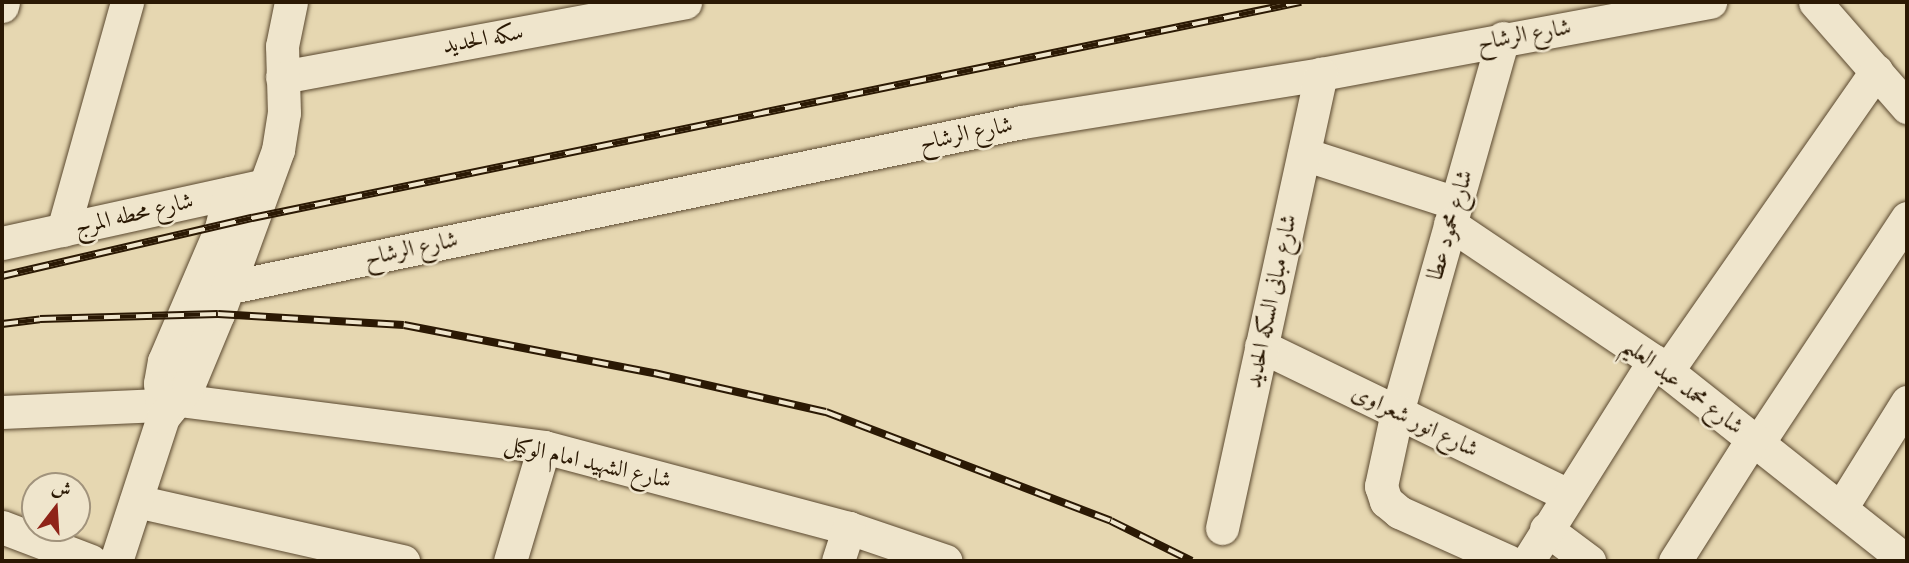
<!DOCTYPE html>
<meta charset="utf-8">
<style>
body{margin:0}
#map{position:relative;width:1909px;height:563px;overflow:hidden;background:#e6d7b1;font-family:"IM FELL Double Pica",Amiri,serif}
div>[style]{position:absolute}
.roads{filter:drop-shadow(0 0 2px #5a482f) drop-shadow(0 0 2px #5a482f)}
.street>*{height:33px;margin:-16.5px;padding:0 16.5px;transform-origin:16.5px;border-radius:16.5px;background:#efe5cc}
.rail>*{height:8px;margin-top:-4px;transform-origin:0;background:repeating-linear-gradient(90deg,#efe5cc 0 16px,#2b1904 0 32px);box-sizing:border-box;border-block:2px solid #2b1904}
span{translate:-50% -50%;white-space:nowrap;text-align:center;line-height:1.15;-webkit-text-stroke:5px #efe5cc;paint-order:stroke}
.street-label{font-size:23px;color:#2b1904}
.frame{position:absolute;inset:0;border:4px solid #2b1904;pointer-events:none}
.north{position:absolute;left:21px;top:472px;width:70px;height:70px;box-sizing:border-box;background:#efe5cc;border:2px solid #a1937c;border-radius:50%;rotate:17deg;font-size:19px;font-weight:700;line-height:28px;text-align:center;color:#2b1904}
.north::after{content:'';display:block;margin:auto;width:24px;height:32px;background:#8f2418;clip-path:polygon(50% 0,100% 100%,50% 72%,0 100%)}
</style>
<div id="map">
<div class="roads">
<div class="street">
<div style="left:1815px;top:2px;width:140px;rotate:48.8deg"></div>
<div style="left:2px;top:6px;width:4px;rotate:-76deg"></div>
<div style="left:1503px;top:38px;width:389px;rotate:105.8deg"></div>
<div style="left:1397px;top:412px;width:76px;rotate:102.2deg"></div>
<div style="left:1381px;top:486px;width:16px;rotate:72deg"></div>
<div style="left:1386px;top:501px;width:17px;rotate:40deg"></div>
<div style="left:1399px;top:512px;width:120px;rotate:24.2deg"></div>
<div style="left:282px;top:77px;width:410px;rotate:-10.5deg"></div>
<div style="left:1304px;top:154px;width:160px;rotate:17.9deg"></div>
<div style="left:1450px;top:224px;width:246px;rotate:33.9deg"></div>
<div style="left:1654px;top:361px;width:322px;rotate:38.4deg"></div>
<div style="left:63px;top:230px;width:237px;rotate:-74.3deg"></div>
<div style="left:2px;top:243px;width:269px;rotate:-12.4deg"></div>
<div style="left:226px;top:288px;width:813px;rotate:-11.78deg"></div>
<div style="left:1022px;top:122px;width:303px;rotate:-9.1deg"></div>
<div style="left:1321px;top:74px;width:396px;rotate:-10.5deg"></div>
<div style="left:1261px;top:346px;width:341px;rotate:25.9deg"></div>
<div style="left:1667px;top:371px;width:366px;rotate:-55.1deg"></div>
<div style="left:179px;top:400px;width:368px;rotate:7.3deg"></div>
<div style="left:544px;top:447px;width:316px;rotate:14.9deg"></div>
<div style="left:849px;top:528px;width:102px;rotate:18.8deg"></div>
<div style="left:2px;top:412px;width:158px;rotate:-2.5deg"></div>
<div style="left:163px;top:417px;width:34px;rotate:-95deg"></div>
<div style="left:160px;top:383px;width:22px;rotate:-80deg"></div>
<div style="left:164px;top:361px;width:145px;rotate:-66.8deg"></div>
<div style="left:221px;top:228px;width:36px;rotate:-76deg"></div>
<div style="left:1758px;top:443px;width:270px;rotate:-56.5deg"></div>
<div style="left:136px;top:501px;width:274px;rotate:12.7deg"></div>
<div style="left:1841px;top:508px;width:125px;rotate:-58.1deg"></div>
<div style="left:2px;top:527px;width:95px;rotate:20.9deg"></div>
<div style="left:1222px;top:528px;width:465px;rotate:-77.7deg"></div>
<div style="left:1546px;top:529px;width:54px;rotate:36.7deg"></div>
<div style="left:116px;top:561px;width:151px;rotate:-71.9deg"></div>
<div style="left:163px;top:417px;width:40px;rotate:-51deg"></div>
<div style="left:188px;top:386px;width:78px;rotate:-67.4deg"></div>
<div style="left:218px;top:314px;width:175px;rotate:-69.9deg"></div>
<div style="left:278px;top:150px;width:37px;rotate:-81deg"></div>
<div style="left:284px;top:113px;width:67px;rotate:-91.7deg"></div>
<div style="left:282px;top:46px;width:45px;rotate:-78.4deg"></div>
<div style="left:510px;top:561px;width:119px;rotate:-73.4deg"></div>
<div style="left:838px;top:561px;width:35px;rotate:-72deg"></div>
<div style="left:1528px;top:561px;width:236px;rotate:-57.8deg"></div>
<div style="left:1675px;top:561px;width:146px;rotate:-57.6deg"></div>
</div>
</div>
<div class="rail">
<div style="left:2px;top:276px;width:257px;rotate:-13.1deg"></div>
<div style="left:252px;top:218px;width:1071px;rotate:-11.64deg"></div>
<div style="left:2px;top:324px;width:38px;rotate:-7deg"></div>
<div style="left:40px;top:319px;width:178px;rotate:-1.6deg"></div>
<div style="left:218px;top:314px;width:186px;rotate:3.4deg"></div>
<div style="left:404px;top:325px;width:255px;rotate:10.9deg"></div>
<div style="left:654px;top:373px;width:176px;rotate:12.8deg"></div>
<div style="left:826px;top:412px;width:305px;rotate:20.9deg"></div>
<div style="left:1111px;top:521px;width:90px;rotate:26.3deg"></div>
</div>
<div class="street-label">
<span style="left:1524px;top:35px;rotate:-10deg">شارع الرشاح</span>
<span style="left:483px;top:39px;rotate:-10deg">سكه الحديد</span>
<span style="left:966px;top:134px;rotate:-12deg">شارع الرشاح</span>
<span style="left:134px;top:214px;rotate:-13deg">شارع محطه المرج</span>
<span style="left:1450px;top:225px;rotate:-74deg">شارع محمود عطا</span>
<span style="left:411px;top:249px;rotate:-12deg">شارع الرشاح</span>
<span style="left:1271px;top:301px;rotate:-78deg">شارع مبانى السكه الحديد</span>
<span style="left:1683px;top:386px;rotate:37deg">شارع محمد عبد العليم</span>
<span style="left:1415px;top:421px;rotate:26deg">شارع انور شعراوى</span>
<span style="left:588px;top:462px;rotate:13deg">شارع الشهيد امام الوكيل</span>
</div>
<div class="frame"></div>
<div class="north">ش</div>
</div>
